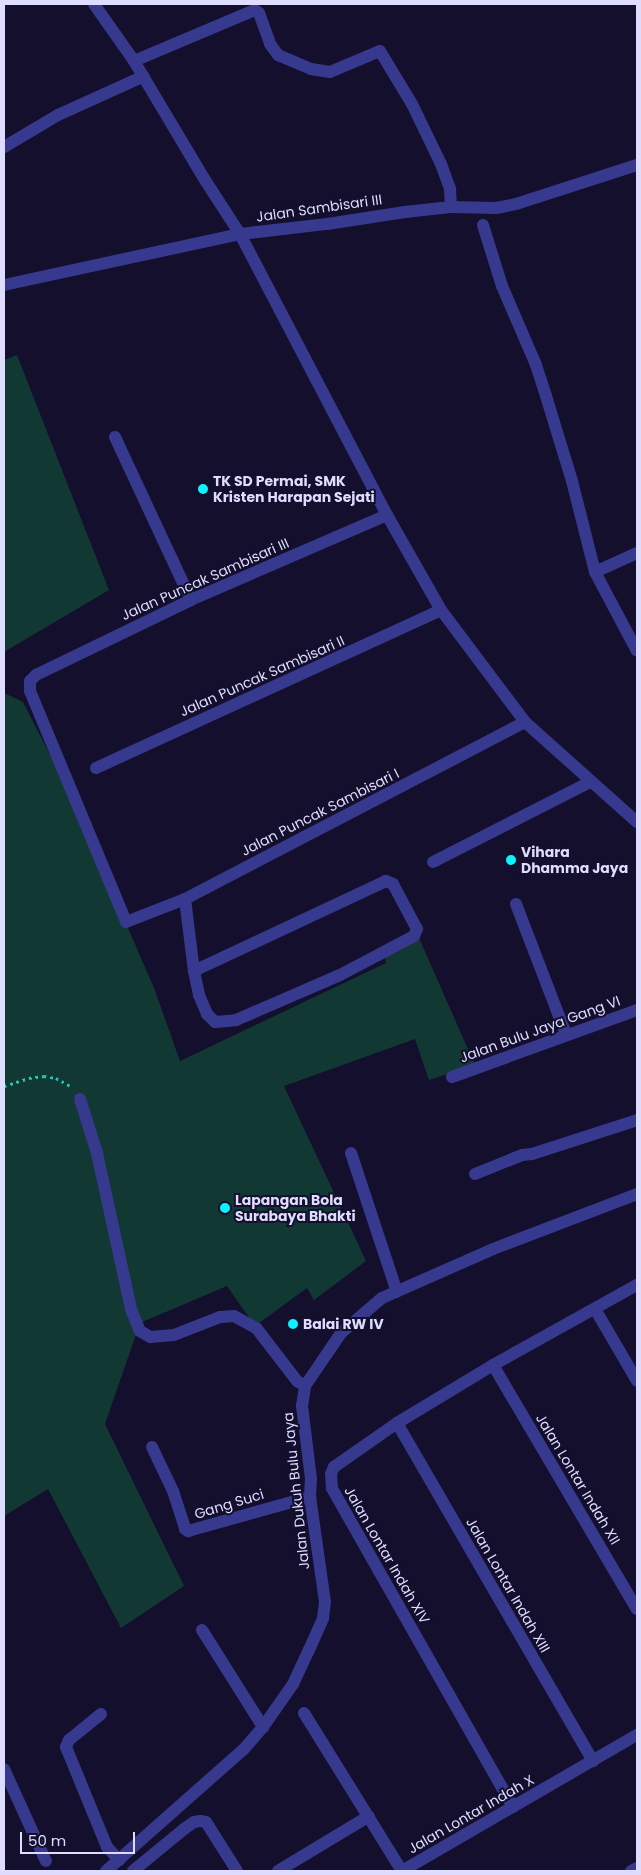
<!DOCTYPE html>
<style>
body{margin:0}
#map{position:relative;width:641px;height:1875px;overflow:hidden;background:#130f2d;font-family:Poppins,sans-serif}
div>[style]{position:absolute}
.green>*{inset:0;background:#123834}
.path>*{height:2.5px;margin-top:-1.25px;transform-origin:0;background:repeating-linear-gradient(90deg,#27c7b5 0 2.5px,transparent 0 6.5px)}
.minor>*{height:12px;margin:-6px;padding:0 6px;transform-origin:6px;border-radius:6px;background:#37398f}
.dots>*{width:14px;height:14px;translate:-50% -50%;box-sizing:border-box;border:2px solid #130f2d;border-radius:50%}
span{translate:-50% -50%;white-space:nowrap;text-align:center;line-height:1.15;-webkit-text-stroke:4px #130f2d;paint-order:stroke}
.street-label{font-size:14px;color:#dedcff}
.poi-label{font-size:14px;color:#dedcff;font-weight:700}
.left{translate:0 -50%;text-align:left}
.frame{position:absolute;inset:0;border:5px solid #dedcff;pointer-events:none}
.scale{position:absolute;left:20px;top:1832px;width:115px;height:22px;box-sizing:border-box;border:2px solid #dedcff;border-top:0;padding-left:6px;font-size:15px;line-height:18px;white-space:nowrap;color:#dedcff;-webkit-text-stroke:4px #130f2d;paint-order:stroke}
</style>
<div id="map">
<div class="green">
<div style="clip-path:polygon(17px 355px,109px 590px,4px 652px,4px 360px)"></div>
<div style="clip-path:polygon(4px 693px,23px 702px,70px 794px,154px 988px,180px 1061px,386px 963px,384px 954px,419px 938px,475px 1065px,429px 1080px,415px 1039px,284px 1086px,366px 1261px,314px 1300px,307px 1288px,255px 1326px,227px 1286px,140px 1323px,105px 1424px,184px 1586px,121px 1628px,48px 1489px,4px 1516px)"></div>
</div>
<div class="path">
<div style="left:4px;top:1086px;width:26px;rotate:-18deg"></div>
<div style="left:29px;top:1078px;width:15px;rotate:-8deg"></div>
<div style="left:44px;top:1076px;width:12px;rotate:9deg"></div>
<div style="left:56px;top:1078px;width:18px;rotate:29deg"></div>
</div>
<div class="minor">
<div style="left:94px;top:4px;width:70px;rotate:54.9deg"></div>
<div style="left:134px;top:61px;width:139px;rotate:59.2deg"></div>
<div style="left:205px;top:180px;width:64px;rotate:57.1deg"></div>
<div style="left:240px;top:234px;width:317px;rotate:62.4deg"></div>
<div style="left:387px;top:515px;width:109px;rotate:60.4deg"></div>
<div style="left:441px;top:610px;width:140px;rotate:53.1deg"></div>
<div style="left:525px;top:722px;width:150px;rotate:41.8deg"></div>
<div style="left:134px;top:61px;width:131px;rotate:-22.9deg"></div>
<div style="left:255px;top:10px;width:5px;rotate:37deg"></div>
<div style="left:259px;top:13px;width:33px;rotate:70deg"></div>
<div style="left:270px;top:44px;width:14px;rotate:54deg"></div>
<div style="left:278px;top:55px;width:36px;rotate:23deg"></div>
<div style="left:311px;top:69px;width:19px;rotate:9deg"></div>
<div style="left:330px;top:72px;width:54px;rotate:-22.8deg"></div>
<div style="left:380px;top:51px;width:62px;rotate:58.9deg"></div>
<div style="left:412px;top:104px;width:67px;rotate:64.2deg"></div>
<div style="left:441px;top:164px;width:27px;rotate:70deg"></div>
<div style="left:450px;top:189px;width:18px;rotate:87deg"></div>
<div style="left:4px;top:147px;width:63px;rotate:-30.7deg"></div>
<div style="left:58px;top:115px;width:94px;rotate:-24.4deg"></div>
<div style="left:483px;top:225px;width:64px;rotate:72.7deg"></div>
<div style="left:502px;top:286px;width:86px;rotate:66.7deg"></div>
<div style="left:536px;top:365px;width:33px;rotate:72deg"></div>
<div style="left:546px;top:396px;width:89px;rotate:73deg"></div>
<div style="left:572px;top:481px;width:94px;rotate:75.8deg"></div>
<div style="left:595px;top:572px;width:89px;rotate:62deg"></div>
<div style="left:4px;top:285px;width:241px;rotate:-12.2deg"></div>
<div style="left:240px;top:234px;width:88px;rotate:-6.6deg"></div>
<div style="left:327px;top:224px;width:79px;rotate:-8.7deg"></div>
<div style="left:405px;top:212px;width:46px;rotate:-6.2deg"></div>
<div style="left:451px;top:207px;width:45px;rotate:1.3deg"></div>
<div style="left:496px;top:208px;width:20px;rotate:-11deg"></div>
<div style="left:516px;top:204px;width:127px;rotate:-17.9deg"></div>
<div style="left:115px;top:437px;width:180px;rotate:65deg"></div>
<div style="left:387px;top:515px;width:214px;rotate:156.6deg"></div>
<div style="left:191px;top:600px;width:172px;rotate:154.2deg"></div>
<div style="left:36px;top:675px;width:8px;rotate:135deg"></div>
<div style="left:30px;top:681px;width:10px;rotate:90deg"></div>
<div style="left:30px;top:691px;width:250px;rotate:67.4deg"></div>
<div style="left:126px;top:922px;width:63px;rotate:-21.3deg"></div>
<div style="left:185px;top:899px;width:383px;rotate:-27.5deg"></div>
<div style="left:595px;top:572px;width:46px;rotate:-24.3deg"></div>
<div style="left:96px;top:768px;width:379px;rotate:-24.6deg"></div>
<div style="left:433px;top:862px;width:176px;rotate:-27deg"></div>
<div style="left:185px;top:899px;width:73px;rotate:82.9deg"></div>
<div style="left:194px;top:971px;width:25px;rotate:78deg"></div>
<div style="left:199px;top:995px;width:21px;rotate:67deg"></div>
<div style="left:207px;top:1014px;width:11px;rotate:45deg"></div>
<div style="left:215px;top:1022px;width:21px;rotate:-5deg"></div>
<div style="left:236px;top:1020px;width:113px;rotate:-23.4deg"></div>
<div style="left:340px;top:975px;width:84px;rotate:-27.8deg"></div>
<div style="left:414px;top:936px;width:8px;rotate:-67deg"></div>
<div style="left:417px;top:929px;width:51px;rotate:-118.1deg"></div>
<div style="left:393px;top:884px;width:8px;rotate:-157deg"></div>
<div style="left:386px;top:881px;width:212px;rotate:154.9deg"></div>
<div style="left:516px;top:904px;width:139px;rotate:69deg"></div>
<div style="left:452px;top:1077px;width:197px;rotate:-19.9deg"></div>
<div style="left:80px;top:1099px;width:57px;rotate:72.5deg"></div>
<div style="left:97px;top:1153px;width:160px;rotate:77.7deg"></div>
<div style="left:131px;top:1309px;width:24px;rotate:68deg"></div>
<div style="left:140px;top:1331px;width:12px;rotate:31deg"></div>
<div style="left:150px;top:1337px;width:24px;rotate:-5deg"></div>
<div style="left:174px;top:1335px;width:49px;rotate:-21.4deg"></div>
<div style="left:220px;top:1317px;width:14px;rotate:-4deg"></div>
<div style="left:234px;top:1316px;width:26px;rotate:29deg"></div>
<div style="left:257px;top:1329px;width:66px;rotate:52.4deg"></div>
<div style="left:297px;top:1381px;width:9px;rotate:32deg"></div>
<div style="left:351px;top:1153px;width:146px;rotate:71.7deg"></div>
<div style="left:475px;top:1174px;width:51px;rotate:-22deg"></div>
<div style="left:522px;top:1155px;width:10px;rotate:-6deg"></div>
<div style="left:532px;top:1154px;width:110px;rotate:-17.9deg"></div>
<div style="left:595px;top:1309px;width:83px;rotate:59.7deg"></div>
<div style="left:493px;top:1365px;width:283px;rotate:59.5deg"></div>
<div style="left:397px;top:1423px;width:391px;rotate:59.9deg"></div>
<div style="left:152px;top:1447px;width:49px;rotate:64.5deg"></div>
<div style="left:173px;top:1491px;width:40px;rotate:72deg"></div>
<div style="left:185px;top:1529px;width:4px;rotate:34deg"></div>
<div style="left:188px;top:1531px;width:127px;rotate:-15.6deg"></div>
<div style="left:202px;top:1630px;width:115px;rotate:57.8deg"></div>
<div style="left:304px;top:1713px;width:186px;rotate:58.2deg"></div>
<div style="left:101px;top:1714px;width:41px;rotate:140.9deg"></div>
<div style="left:69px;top:1740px;width:8px;rotate:113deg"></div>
<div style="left:66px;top:1747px;width:108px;rotate:67.7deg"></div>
<div style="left:107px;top:1847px;width:18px;rotate:47deg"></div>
<div style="left:4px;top:1769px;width:101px;rotate:65.5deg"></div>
<div style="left:513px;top:1807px;width:367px;rotate:-119.6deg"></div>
<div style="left:332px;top:1488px;width:14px;rotate:-94deg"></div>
<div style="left:331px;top:1474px;width:8px;rotate:-67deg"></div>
<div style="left:334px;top:1467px;width:77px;rotate:-34.9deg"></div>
<div style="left:397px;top:1423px;width:112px;rotate:-31.1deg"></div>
<div style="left:493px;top:1365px;width:165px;rotate:-29.1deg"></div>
<div style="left:106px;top:1871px;width:183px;rotate:-41.5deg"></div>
<div style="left:243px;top:1750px;width:30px;rotate:-49deg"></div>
<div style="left:263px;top:1727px;width:52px;rotate:-55.1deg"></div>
<div style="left:293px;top:1684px;width:38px;rotate:-65deg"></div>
<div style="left:309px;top:1650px;width:35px;rotate:-66deg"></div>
<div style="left:323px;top:1618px;width:16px;rotate:-83deg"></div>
<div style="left:325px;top:1602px;width:106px;rotate:-98.1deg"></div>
<div style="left:310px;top:1497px;width:18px;rotate:-87deg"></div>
<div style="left:311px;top:1479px;width:74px;rotate:-97deg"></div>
<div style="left:302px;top:1406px;width:20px;rotate:-81deg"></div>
<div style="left:305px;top:1386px;width:64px;rotate:-55.8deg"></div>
<div style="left:341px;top:1333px;width:54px;rotate:-40.5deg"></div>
<div style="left:382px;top:1298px;width:121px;rotate:-23.8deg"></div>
<div style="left:493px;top:1249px;width:154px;rotate:-20.9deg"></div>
<div style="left:133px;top:1871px;width:66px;rotate:-39.5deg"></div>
<div style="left:184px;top:1829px;width:12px;rotate:-35deg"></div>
<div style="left:194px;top:1822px;width:6px;rotate:-9deg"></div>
<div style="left:200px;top:1821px;width:6px;rotate:9deg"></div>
<div style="left:206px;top:1822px;width:58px;rotate:57.7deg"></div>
<div style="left:278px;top:1871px;width:106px;rotate:-31.1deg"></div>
<div style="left:402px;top:1871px;width:272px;rotate:-30.1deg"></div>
<div style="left:631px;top:1871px;width:7px;rotate:-27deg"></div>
</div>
<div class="dots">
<div style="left:203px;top:489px;background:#08f4ff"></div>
<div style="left:511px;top:860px;background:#08f4ff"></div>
<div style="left:225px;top:1208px;background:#08f4ff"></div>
<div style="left:293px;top:1324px;background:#08f4ff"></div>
</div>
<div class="street-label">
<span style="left:319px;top:208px;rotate:-8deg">Jalan Sambisari III</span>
<span style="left:205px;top:579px;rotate:-24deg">Jalan Puncak Sambisari III</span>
<span style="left:262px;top:676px;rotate:-24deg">Jalan Puncak Sambisari II</span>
<span style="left:320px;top:812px;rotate:-27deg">Jalan Puncak Sambisari I</span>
<span style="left:540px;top:1029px;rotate:-20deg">Jalan Bulu Jaya Gang VI</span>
<span style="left:578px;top:1479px;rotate:59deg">Jalan Lontar Indah XII</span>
<span style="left:296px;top:1491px;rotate:-96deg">Jalan Dukuh Bulu Jaya</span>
<span style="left:229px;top:1504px;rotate:-17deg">Gang Suci</span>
<span style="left:387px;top:1555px;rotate:60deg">Jalan Lontar Indah XIV</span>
<span style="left:508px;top:1585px;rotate:60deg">Jalan Lontar Indah XIII</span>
<span style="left:471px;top:1814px;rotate:-30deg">Jalan Lontar Indah X</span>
</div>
<div class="poi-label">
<span class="left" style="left:213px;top:489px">TK SD Permai, SMK<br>Kristen Harapan Sejati</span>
<span class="left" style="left:521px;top:860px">Vihara<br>Dhamma Jaya</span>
<span class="left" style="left:235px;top:1208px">Lapangan Bola<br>Surabaya Bhakti</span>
<span class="left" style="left:303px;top:1324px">Balai RW IV</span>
</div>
<div class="frame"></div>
<div class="scale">50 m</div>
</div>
